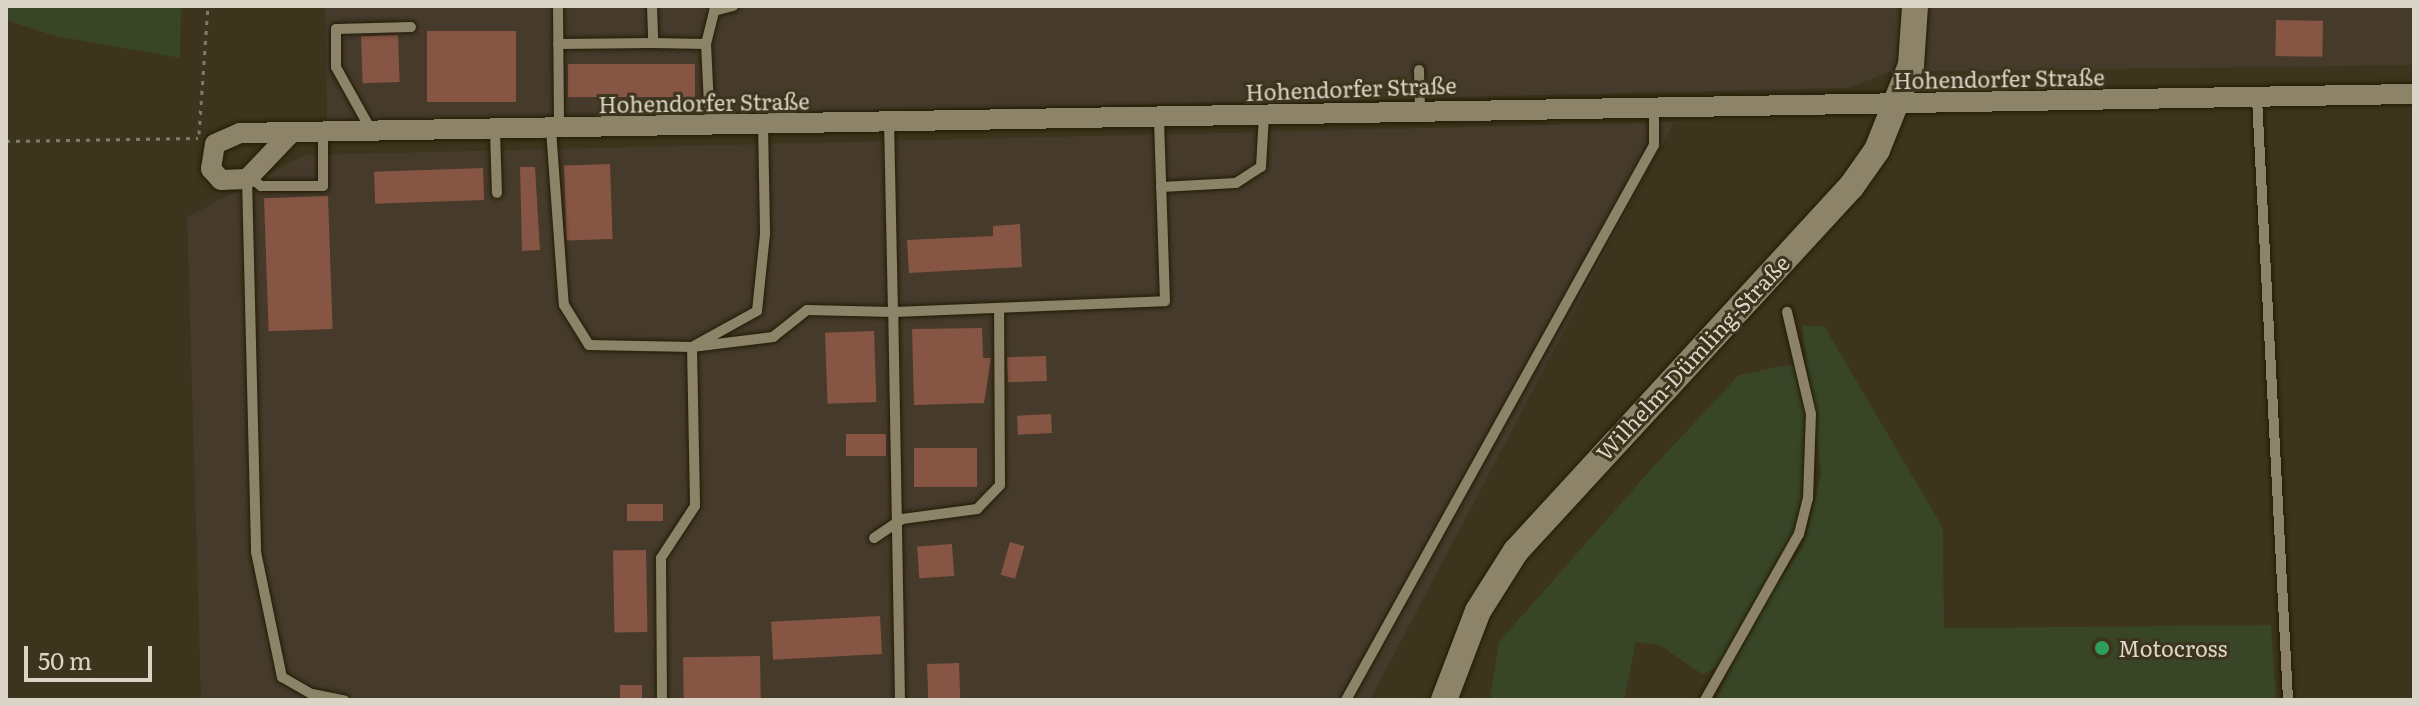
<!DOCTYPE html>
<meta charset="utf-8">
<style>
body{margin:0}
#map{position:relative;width:2420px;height:706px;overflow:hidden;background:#3c341c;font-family:Literata,serif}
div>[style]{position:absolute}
.industrial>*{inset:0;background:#463a2b}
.green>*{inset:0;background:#394527}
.building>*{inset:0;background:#865544;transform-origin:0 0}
.path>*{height:3px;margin-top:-1.5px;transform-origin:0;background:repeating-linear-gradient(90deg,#817b67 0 4px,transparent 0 10px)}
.roads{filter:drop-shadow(0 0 2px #231b04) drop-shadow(0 0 2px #231b04)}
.service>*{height:10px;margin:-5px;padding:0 5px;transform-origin:5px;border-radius:5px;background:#8c8368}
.minor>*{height:20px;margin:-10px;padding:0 10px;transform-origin:10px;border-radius:10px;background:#8c8368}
.tertiary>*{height:26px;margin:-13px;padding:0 13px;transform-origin:13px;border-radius:13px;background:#8c8368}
.dots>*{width:22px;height:22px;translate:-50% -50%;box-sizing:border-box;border:4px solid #3c341c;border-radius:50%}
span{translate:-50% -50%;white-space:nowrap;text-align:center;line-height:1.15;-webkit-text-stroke:6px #3c341c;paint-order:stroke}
.street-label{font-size:22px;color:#dad5c7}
.poi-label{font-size:22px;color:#dad5c7}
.left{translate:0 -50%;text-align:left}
.frame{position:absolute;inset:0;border:8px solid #dad5c7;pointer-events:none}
.scale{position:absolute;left:24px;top:646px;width:128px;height:36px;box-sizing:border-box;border:4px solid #dad5c7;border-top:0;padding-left:10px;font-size:24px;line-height:28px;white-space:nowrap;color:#dad5c7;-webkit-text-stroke:6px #3c341c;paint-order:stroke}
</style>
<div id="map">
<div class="industrial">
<div style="clip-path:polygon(325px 6px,2414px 6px,2414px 65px,1889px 72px,1848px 88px,327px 123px)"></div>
<div style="clip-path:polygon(1674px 122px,1370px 700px,201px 700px,187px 217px,304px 155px)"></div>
</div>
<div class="green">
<div style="clip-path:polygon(6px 6px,181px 6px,180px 58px,55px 36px,6px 20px)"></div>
<div style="clip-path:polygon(1802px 326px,1824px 326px,1943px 528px,1944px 628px,2271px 625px,2276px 700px,1716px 700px,1749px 626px,1804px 545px,1821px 473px)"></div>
<div style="clip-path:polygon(1797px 363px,1808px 417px,1809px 471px,1797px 531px,1718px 667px,1702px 674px,1661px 646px,1636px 642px,1624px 700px,1490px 700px,1499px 642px,1654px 466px,1739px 375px)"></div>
</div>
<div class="building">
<div style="left:2276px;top:20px;width:47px;height:36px;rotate:1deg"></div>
<div style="left:427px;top:31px;width:89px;height:71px"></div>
<div style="left:398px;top:35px;width:47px;height:37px;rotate:88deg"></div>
<div style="left:695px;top:64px;width:33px;height:127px;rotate:90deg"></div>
<div style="left:610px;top:164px;width:75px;height:46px;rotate:88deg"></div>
<div style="clip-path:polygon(520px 167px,535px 167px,540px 250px,522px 251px)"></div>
<div style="left:483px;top:168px;width:32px;height:109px;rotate:88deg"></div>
<div style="left:328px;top:196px;width:133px;height:64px;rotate:88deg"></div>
<div style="clip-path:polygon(1020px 224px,1022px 267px,909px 273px,907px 240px,993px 236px,993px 226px)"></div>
<div style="clip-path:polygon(982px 328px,983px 358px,991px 358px,984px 403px,914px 405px,912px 329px)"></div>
<div style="left:874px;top:331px;width:71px;height:49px;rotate:88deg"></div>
<div style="left:1046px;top:356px;width:25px;height:39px;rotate:88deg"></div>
<div style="left:1051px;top:414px;width:19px;height:34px;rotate:87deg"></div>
<div style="left:846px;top:434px;width:40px;height:22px"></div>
<div style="left:914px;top:448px;width:63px;height:39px"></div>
<div style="left:627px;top:504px;width:36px;height:17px"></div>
<div style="left:1010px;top:542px;width:15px;height:34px;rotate:16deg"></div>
<div style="left:952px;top:544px;width:32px;height:35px;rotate:86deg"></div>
<div style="left:646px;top:550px;width:82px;height:33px;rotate:89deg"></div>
<div style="left:880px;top:616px;width:38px;height:109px;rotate:87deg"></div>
<div style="left:760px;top:656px;width:44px;height:77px;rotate:89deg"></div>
<div style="left:959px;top:663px;width:37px;height:32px;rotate:88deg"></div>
<div style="left:620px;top:685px;width:22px;height:15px"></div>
</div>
<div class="path">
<div style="left:199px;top:134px;width:128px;rotate:-86deg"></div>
<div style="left:6px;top:141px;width:192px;rotate:-0.9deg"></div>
</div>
<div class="roads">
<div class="service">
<div style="left:558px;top:6px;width:121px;rotate:89.5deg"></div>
<div style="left:652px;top:6px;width:37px;rotate:88deg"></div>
<div style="left:653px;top:43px;width:53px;rotate:1.1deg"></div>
<div style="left:706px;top:44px;width:82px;rotate:87.2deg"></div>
<div style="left:558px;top:44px;width:95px;rotate:-0.6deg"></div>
<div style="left:706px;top:44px;width:34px;rotate:-76deg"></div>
<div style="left:714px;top:11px;width:20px;rotate:-15deg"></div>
<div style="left:1419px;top:70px;width:41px;rotate:88.6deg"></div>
<div style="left:2257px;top:98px;width:603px;rotate:87.05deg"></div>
<div style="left:763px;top:125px;width:109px;rotate:88.9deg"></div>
<div style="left:765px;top:234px;width:77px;rotate:95.9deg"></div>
<div style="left:757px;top:311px;width:74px;rotate:151deg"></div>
<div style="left:692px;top:347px;width:82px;rotate:-7deg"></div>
<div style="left:773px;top:337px;width:43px;rotate:-38.5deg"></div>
<div style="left:807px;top:310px;width:86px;rotate:1.3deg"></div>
<div style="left:893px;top:312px;width:189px;rotate:-91.2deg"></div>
<div style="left:371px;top:130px;width:72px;rotate:-119.1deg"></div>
<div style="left:336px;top:67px;width:38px;rotate:-90deg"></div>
<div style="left:336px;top:29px;width:75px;rotate:-1.5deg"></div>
<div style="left:551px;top:130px;width:175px;rotate:85.8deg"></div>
<div style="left:564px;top:305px;width:47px;rotate:58deg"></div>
<div style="left:589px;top:345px;width:103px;rotate:1.1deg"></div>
<div style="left:692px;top:347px;width:159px;rotate:88.9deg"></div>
<div style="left:695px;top:506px;width:62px;rotate:123.2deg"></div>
<div style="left:661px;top:558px;width:142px;rotate:89.6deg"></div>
<div style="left:495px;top:131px;width:62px;rotate:88.2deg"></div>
<div style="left:249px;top:176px;width:16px;rotate:40deg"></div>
<div style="left:261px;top:186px;width:62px"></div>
<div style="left:323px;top:186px;width:53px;rotate:-90deg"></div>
<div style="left:247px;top:179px;width:373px;rotate:88.6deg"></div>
<div style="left:256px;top:552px;width:128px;rotate:78.3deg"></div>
<div style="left:282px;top:677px;width:34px;rotate:30deg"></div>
<div style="left:312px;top:694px;width:33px;rotate:11deg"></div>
<div style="left:1161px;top:187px;width:75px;rotate:-3.1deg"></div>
<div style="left:1236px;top:183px;width:30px;rotate:-33deg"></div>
<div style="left:1261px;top:167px;width:52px;rotate:-86.7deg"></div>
<div style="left:874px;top:538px;width:34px;rotate:-34deg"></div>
<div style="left:902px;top:519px;width:76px;rotate:-7.6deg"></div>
<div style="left:977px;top:509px;width:33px;rotate:-46deg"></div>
<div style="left:1000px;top:485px;width:175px;rotate:-90.3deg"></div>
<div style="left:900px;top:700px;width:388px;rotate:-91deg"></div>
<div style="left:893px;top:312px;width:272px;rotate:-2.3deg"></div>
<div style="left:1165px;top:301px;width:184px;rotate:-91.9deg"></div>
<div style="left:1346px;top:700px;width:635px;rotate:-60.97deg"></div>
<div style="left:1654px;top:145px;width:39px;rotate:-90deg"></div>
<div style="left:1705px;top:700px;width:191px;rotate:-60.5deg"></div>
<div style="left:1799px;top:534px;width:36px;rotate:-76deg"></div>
<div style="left:1808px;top:499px;width:85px;rotate:-88deg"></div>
<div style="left:1811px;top:414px;width:105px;rotate:-103.2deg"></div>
</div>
<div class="minor">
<div style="left:290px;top:134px;width:62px;rotate:133.7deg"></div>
<div style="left:247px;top:179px;width:26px;rotate:178deg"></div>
<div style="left:221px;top:180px;width:15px;rotate:-132deg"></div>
<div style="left:211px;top:169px;width:25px;rotate:-81deg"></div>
<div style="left:215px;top:144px;width:27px;rotate:-24deg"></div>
<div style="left:240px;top:133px;width:2174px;rotate:-1.03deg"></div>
</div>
<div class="tertiary">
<div style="left:1444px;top:700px;width:95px;rotate:-69.1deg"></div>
<div style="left:1478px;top:611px;width:71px;rotate:-57.7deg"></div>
<div style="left:1516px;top:551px;width:495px;rotate:-47.4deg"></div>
<div style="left:1851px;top:187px;width:45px;rotate:-54.9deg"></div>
<div style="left:1877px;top:150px;width:92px;rotate:-68.2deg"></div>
<div style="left:1911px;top:65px;width:59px;rotate:-86.1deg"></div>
</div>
</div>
<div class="dots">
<div style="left:2102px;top:648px;background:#2e9e5b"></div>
</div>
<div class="street-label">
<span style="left:1999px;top:78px;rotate:-1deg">Hohendorfer Straße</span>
<span style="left:1351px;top:88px;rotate:-2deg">Hohendorfer Straße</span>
<span style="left:704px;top:102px;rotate:-1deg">Hohendorfer Straße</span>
<span style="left:1692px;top:357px;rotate:-47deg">Wilhelm-Dümling-Straße</span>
</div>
<div class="poi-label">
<span class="left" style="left:2118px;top:648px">Motocross</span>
</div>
<div class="frame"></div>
<div class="scale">50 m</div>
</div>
